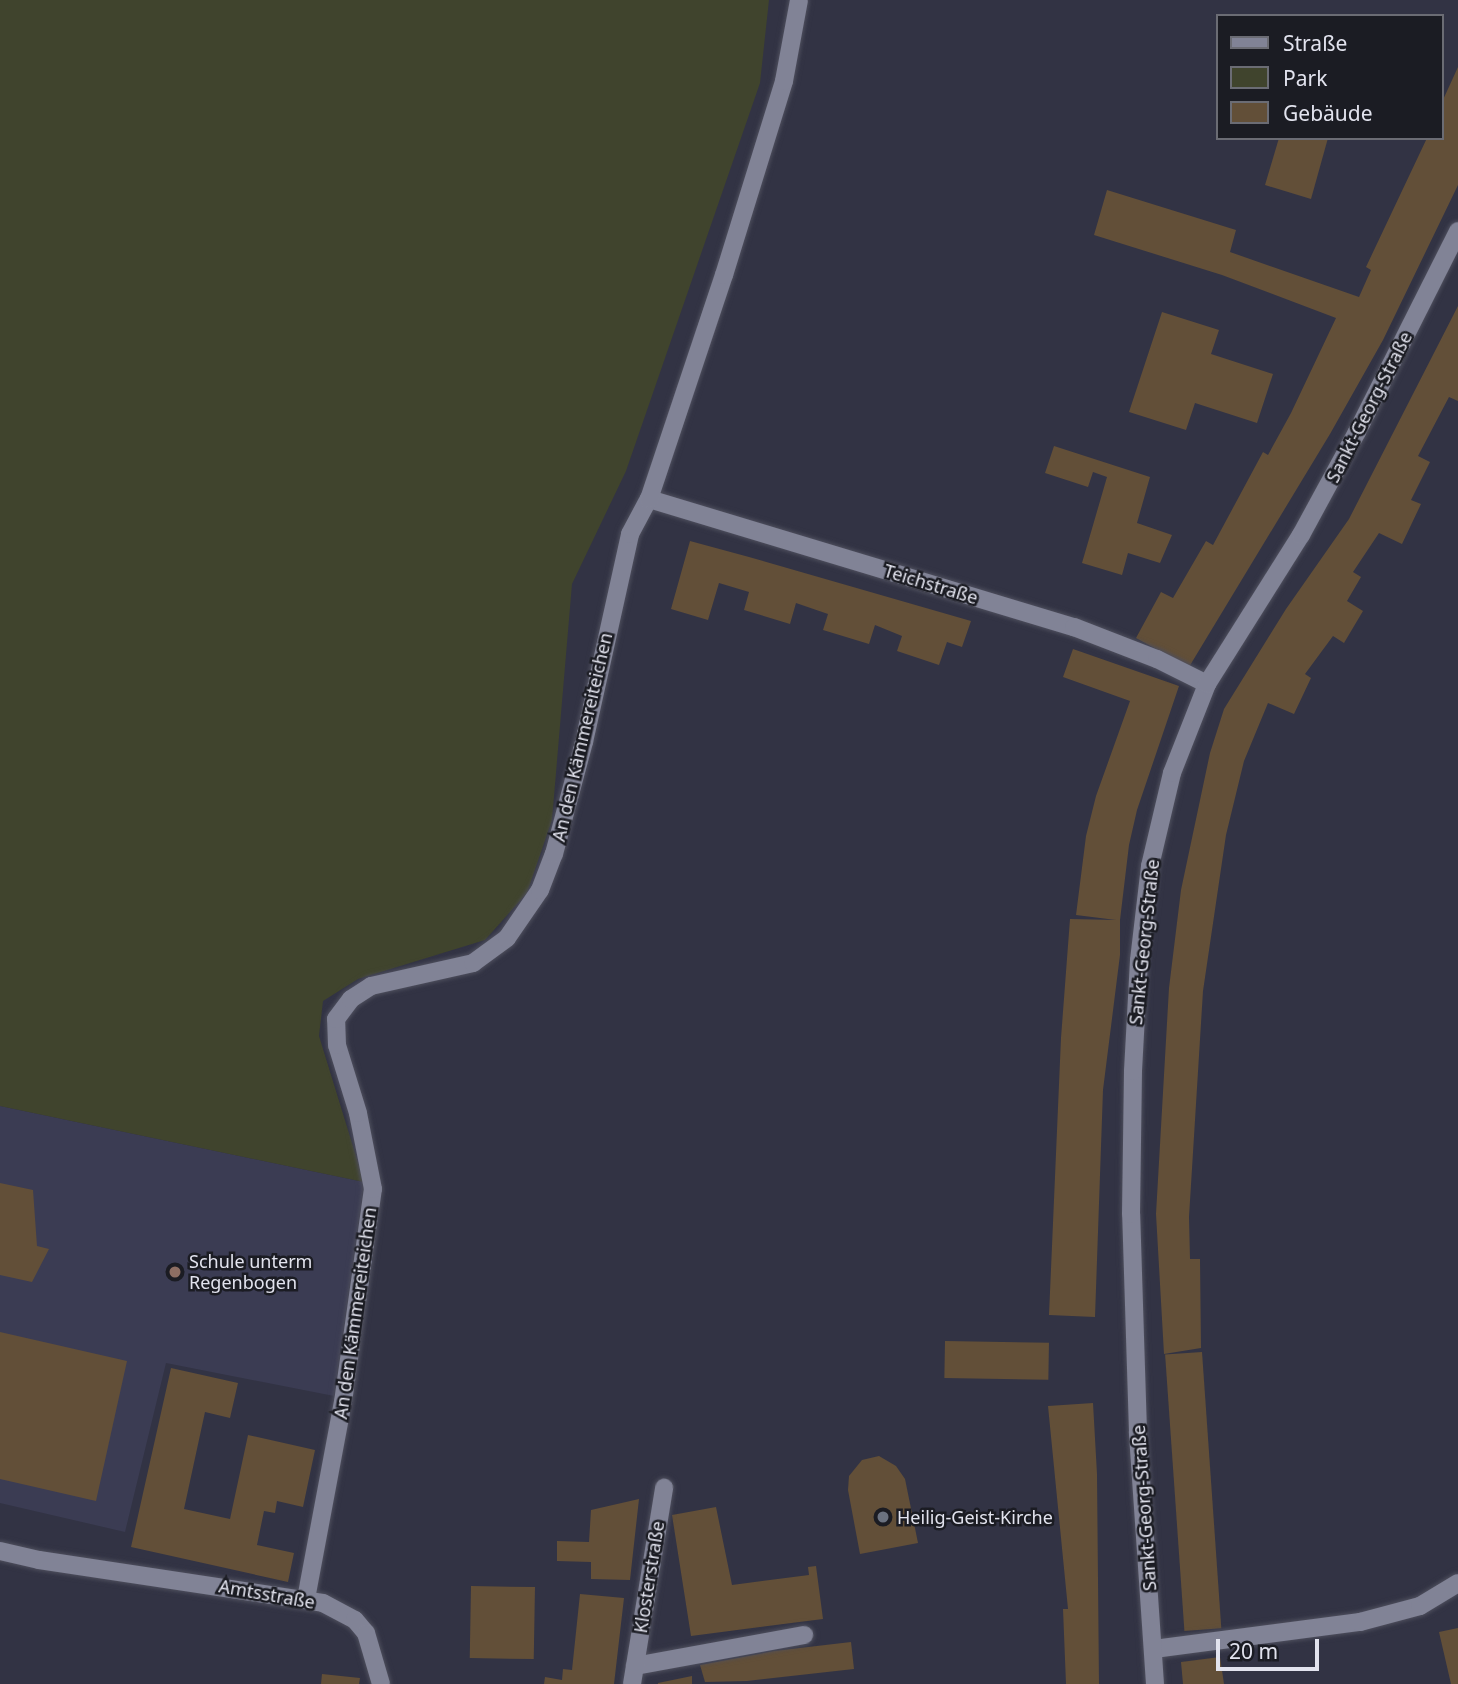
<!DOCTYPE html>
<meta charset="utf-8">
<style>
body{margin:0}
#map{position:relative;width:1458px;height:1684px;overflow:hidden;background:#323344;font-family:"Noto Sans",sans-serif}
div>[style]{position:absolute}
.built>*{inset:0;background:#3b3c53}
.green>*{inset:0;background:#40442d}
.building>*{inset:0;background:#624f38;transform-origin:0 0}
.roads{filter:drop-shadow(0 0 2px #4e4f5d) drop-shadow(0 0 2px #4e4f5d)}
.minor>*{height:18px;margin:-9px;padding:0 9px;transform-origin:9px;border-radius:9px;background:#818396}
.dots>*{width:19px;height:19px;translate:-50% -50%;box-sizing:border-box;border:4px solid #1b1c23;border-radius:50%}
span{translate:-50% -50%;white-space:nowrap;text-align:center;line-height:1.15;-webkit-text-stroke:5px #1b1c23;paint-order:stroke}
.street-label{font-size:18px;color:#e2e3ee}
.poi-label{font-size:18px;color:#e2e3ee}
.left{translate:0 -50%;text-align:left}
.legend{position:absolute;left:1216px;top:14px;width:228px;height:126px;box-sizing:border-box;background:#1b1c23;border:2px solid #6b6c74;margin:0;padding:9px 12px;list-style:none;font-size:21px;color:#e2e3ee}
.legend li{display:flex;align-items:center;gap:14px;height:35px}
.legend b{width:35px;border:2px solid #6b6c74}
.scale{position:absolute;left:1216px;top:1639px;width:103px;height:32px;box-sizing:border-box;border:4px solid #e2e3ee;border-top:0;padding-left:9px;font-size:21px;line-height:24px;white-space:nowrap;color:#e2e3ee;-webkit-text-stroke:5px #1b1c23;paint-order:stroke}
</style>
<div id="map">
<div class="built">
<div style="clip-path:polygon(0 1106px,364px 1182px,334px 1396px,166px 1363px,125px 1532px,0 1503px)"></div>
</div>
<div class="green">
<div style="clip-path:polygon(0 0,769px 0,760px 83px,626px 471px,572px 584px,552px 820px,527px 893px,485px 940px,358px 979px,323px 1001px,319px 1036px,364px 1182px,0 1106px)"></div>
</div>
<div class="building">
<div style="clip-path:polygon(1458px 67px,1458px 185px,1383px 340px,1330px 434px,1189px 667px,1136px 638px,1161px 592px,1173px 598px,1206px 541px,1213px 545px,1263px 452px,1268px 455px,1291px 413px,1336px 318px,1222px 275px,1094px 235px,1107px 190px,1236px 230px,1230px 252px,1359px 297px,1371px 270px,1366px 267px,1427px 138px,1442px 138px,1442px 102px)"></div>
<div style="clip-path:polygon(1279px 138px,1328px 138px,1311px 199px,1265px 185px)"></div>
<div style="clip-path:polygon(1458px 306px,1458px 401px,1449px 397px,1418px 456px,1430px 462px,1411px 500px,1421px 504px,1402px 544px,1379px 533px,1353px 572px,1361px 577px,1347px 601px,1363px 611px,1344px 643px,1333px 636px,1305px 674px,1311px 678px,1294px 714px,1268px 703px,1244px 761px,1226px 835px,1203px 991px,1189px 1217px,1190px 1259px,1200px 1259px,1201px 1348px,1164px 1354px,1156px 1214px,1169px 988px,1181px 890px,1210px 753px,1224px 709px,1286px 609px,1349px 519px)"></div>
<div style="clip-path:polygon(1162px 312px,1219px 330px,1211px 354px,1273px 374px,1257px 423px,1195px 403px,1186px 430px,1129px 412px)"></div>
<div style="clip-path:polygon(1054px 446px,1150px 477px,1137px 523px,1172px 535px,1160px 563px,1128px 553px,1122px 575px,1082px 563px,1107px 477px,1093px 472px,1088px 487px,1045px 473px)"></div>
<div style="clip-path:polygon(690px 541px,749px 557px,971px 621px,962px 647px,947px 642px,939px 665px,897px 651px,902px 636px,875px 625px,869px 644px,823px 630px,828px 614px,796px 603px,790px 624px,744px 610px,749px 592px,719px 583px,708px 620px,671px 609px)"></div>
<div style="clip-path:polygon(1073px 649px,1179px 686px,1137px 810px,1129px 845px,1120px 920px,1120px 955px,1103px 1090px,1095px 1317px,1049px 1315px,1061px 1038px,1070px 919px,1116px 920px,1076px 915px,1086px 836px,1096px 796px,1130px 701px,1063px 677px)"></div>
<div style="clip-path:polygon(0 1183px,33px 1190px,37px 1246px,49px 1249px,32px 1282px,0 1275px)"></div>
<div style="clip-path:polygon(0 1332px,127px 1361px,96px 1501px,0 1479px)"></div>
<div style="left:945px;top:1341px;width:104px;height:37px;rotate:1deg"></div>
<div style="left:1202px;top:1352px;width:277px;height:37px;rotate:86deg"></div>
<div style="clip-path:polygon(171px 1368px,238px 1383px,230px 1418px,205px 1412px,184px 1509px,230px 1519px,248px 1435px,315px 1450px,303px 1507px,277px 1501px,275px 1513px,264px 1511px,257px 1545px,294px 1553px,288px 1582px,131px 1547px)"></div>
<div style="clip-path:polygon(1093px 1403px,1097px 1474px,1099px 1684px,1066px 1684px,1063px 1609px,1068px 1609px,1048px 1406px)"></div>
<div style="clip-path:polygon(879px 1456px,896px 1466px,905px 1479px,918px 1543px,860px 1554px,848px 1490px,849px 1476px,862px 1460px)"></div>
<div style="clip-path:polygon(639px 1499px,630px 1580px,591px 1579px,591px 1562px,557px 1561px,557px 1541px,589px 1542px,591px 1510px)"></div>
<div style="clip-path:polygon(716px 1507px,732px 1585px,809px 1575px,808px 1567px,816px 1566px,823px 1619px,691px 1636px,672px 1515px)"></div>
<div style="left:471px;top:1586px;width:64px;height:72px;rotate:1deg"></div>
<div style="clip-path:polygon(580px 1594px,624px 1598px,614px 1684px,544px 1684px,545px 1677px,562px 1680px,563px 1669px,572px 1670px)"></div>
<div style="clip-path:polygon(1458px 1628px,1458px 1684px,1451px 1684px,1439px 1632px)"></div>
<div style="clip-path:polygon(851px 1642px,854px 1669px,747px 1681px,705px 1682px,700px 1665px,774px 1651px)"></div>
<div style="clip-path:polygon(1220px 1657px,1224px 1684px,1183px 1684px,1181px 1662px)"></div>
<div style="clip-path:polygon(322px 1674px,360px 1678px,359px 1684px,321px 1684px)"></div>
<div style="clip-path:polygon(692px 1676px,692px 1684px,658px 1684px,658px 1683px)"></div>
</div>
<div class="roads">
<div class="minor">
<div style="left:649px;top:499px;width:444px;rotate:16.8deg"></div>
<div style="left:1074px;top:627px;width:89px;rotate:21.1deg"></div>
<div style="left:1157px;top:659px;width:56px;rotate:26.6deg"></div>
<div style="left:0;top:1551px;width:40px;rotate:13deg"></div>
<div style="left:39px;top:1560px;width:287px;rotate:8.6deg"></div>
<div style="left:323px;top:1603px;width:36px;rotate:28deg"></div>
<div style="left:355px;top:1620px;width:17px;rotate:50deg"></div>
<div style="left:366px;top:1633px;width:53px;rotate:73.6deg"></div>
<div style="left:306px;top:1599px;width:200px;rotate:-79.4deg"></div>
<div style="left:343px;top:1402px;width:215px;rotate:-82deg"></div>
<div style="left:373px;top:1189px;width:77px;rotate:-101.2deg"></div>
<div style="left:358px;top:1113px;width:71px;rotate:-107.2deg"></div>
<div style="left:337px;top:1045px;width:26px;rotate:-92deg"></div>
<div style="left:336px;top:1019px;width:25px;rotate:-53deg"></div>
<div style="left:351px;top:999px;width:24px;rotate:-33deg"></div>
<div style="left:371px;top:986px;width:105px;rotate:-12.7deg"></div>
<div style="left:473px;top:963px;width:42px;rotate:-36.3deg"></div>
<div style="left:507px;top:938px;width:58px;rotate:-55.5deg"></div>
<div style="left:540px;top:890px;width:39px;rotate:-69deg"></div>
<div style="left:554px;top:854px;width:116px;rotate:-75deg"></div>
<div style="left:584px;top:742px;width:213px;rotate:-77.5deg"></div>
<div style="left:630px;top:534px;width:40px;rotate:-62deg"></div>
<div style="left:649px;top:499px;width:236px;rotate:-71.5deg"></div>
<div style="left:724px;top:275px;width:203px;rotate:-72.8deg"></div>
<div style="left:784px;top:81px;width:82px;rotate:-79.5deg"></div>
<div style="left:1154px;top:1649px;width:208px;rotate:-7.5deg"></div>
<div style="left:1360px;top:1622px;width:62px;rotate:-14.9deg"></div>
<div style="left:1420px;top:1606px;width:44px;rotate:-31.2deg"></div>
<div style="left:635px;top:1666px;width:172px;rotate:-10.4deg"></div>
<div style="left:632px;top:1684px;width:199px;rotate:-80.7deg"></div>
<div style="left:1155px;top:1684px;width:253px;rotate:-93.9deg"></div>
<div style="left:1138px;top:1432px;width:218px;rotate:-91.8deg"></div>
<div style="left:1131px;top:1214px;width:143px;rotate:-89.2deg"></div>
<div style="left:1133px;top:1071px;width:111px;rotate:-86.9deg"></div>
<div style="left:1139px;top:960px;width:95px;rotate:-83.3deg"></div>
<div style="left:1150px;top:866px;width:96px;rotate:-76.7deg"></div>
<div style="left:1172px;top:773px;width:96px;rotate:-68.5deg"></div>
<div style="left:1207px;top:684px;width:176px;rotate:-57.8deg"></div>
<div style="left:1301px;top:535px;width:117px;rotate:-61.5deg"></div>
<div style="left:1357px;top:432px;width:225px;rotate:-63.3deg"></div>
</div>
</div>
<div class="dots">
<div style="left:175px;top:1272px;background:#8d6e63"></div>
<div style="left:883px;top:1517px;background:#6b7280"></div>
</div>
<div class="street-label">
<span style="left:1369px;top:407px;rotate:-63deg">Sankt-Georg-Straße</span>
<span style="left:931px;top:584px;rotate:17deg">Teichstraße</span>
<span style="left:582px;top:737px;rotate:-77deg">An den Kämmereiteichen</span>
<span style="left:1144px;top:942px;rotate:-84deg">Sankt-Georg-Straße</span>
<span style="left:355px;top:1313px;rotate:-82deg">An den Kämmereiteichen</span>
<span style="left:1144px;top:1508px;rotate:-94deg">Sankt-Georg-Straße</span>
<span style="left:649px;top:1577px;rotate:-81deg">Klosterstraße</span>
<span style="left:267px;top:1594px;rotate:10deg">Amtsstraße</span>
</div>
<div class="poi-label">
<span class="left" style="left:189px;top:1272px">Schule unterm<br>Regenbogen</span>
<span class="left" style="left:897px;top:1517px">Heilig-Geist-Kirche</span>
</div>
<ul class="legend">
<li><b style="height:9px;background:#818396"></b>Straße</li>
<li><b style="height:19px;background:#40442d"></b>Park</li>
<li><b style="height:19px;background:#624f38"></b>Gebäude</li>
</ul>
<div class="scale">20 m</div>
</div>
